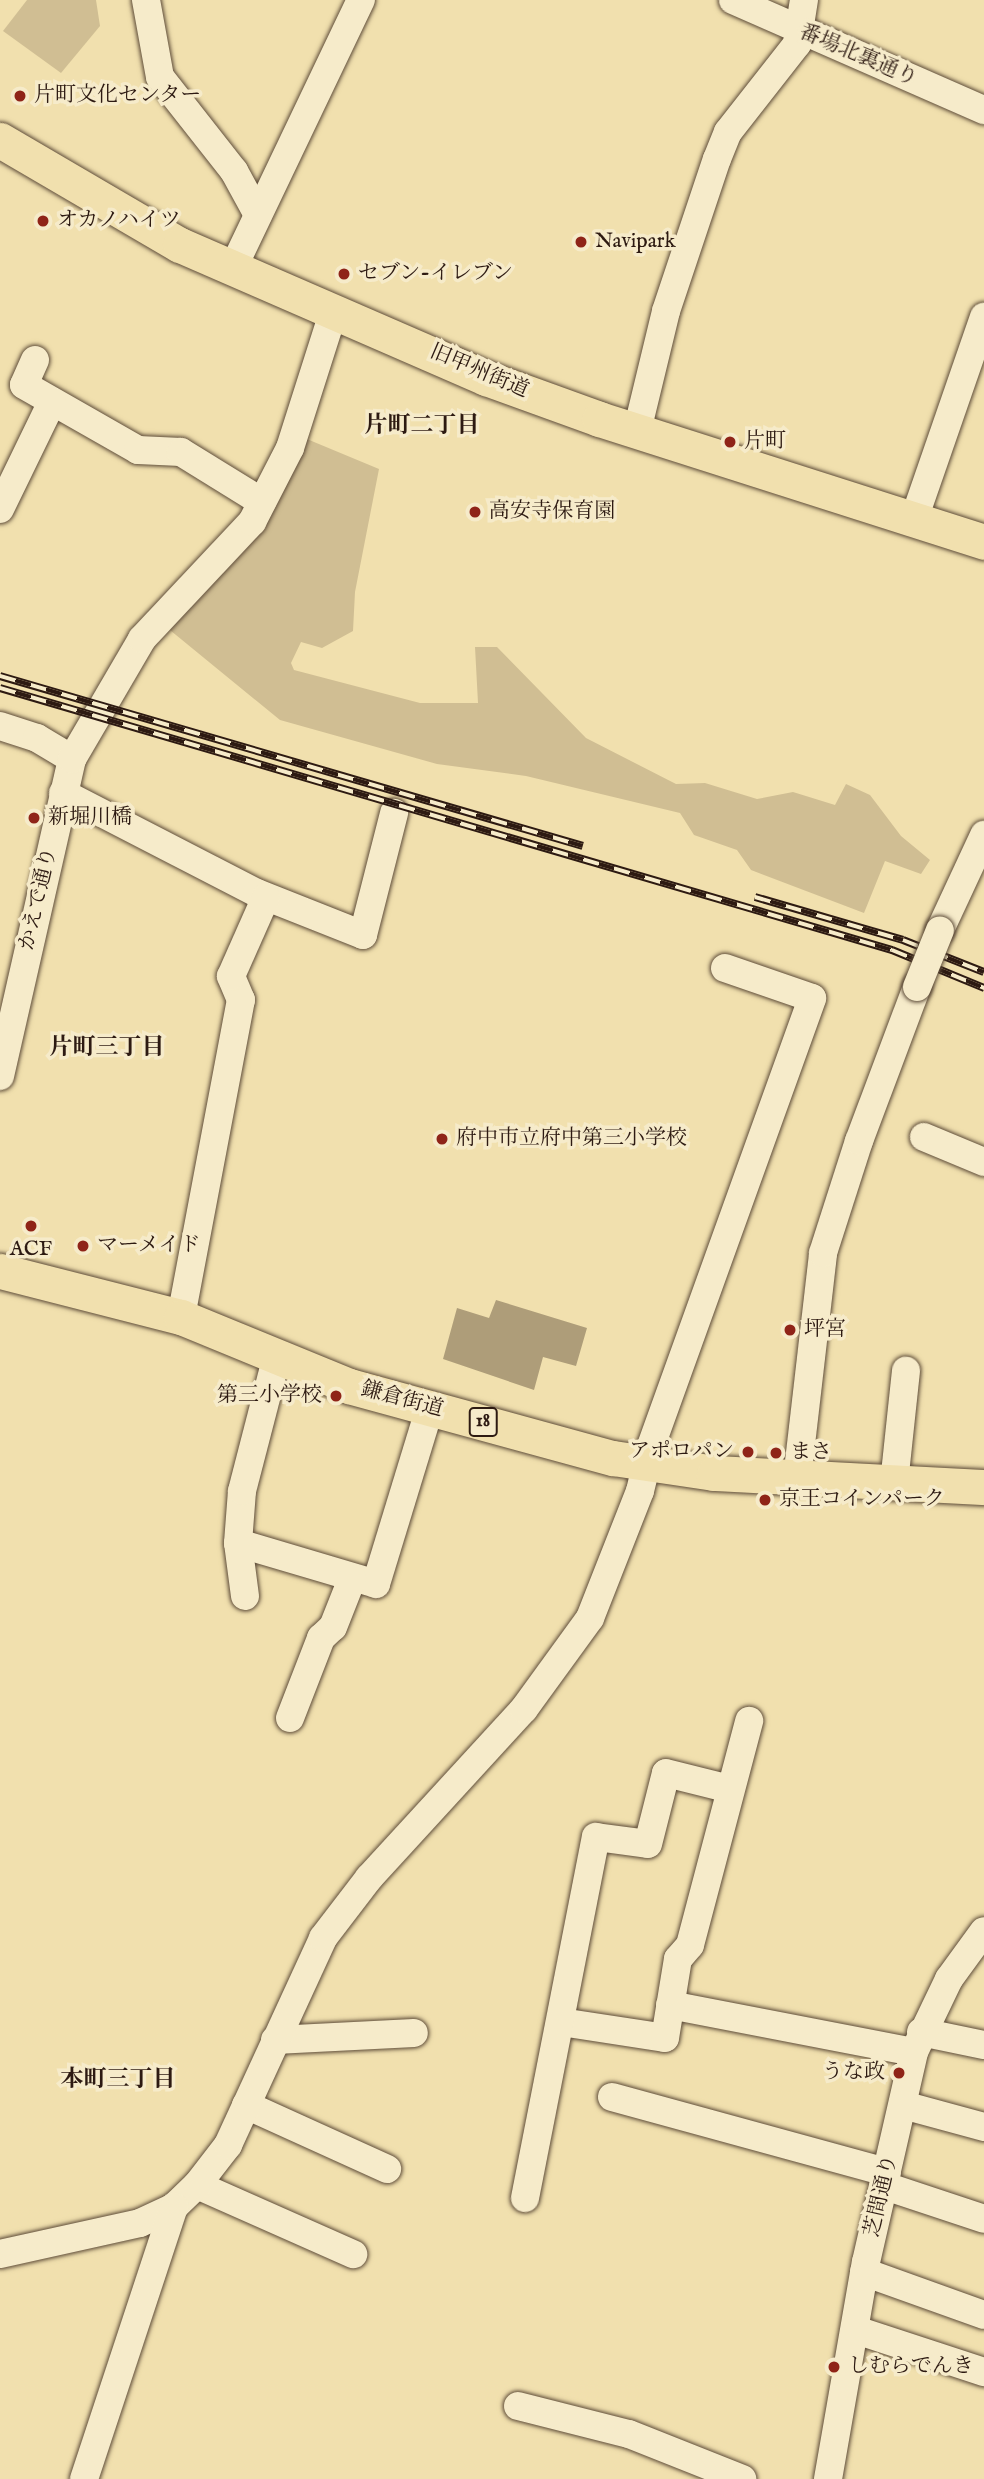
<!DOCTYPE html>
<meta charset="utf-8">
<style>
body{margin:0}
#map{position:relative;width:984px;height:2479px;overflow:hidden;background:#f1e0ae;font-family:"IM FELL English","Noto Serif JP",serif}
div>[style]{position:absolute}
.green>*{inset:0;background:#d0be93}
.water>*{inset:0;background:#ae9d79}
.roads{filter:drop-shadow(0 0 2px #5e4c39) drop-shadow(0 0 2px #5e4c39)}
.minor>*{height:28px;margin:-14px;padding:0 14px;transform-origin:14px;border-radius:14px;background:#f6ebca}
.major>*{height:35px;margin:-17.5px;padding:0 17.5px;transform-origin:17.5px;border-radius:17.5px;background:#f1e0ae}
.rail>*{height:8px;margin-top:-4px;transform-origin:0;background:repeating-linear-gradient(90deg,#f6ebca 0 16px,#2d1a12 0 32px);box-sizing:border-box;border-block:2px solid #2d1a12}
.bridges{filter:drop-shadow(0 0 2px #5e4c39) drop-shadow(0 0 2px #5e4c39)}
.minor-bridge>*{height:28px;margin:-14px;padding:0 14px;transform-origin:14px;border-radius:14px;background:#f6ebca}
.dots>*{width:19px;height:19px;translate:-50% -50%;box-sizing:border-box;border:4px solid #f6ebca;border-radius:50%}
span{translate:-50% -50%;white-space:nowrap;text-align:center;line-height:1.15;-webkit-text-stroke:7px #f6ebca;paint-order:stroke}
.shield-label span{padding:2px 5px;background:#f6ebca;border:2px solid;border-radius:5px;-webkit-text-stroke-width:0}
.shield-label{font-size:19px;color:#2d1a12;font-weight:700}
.street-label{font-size:21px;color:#2d1a12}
.poi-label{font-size:21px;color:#2d1a12}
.left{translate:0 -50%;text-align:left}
.right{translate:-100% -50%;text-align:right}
.neighbourhood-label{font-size:23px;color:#2d1a12;font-weight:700}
</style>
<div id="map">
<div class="green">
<div style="clip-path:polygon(27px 0,96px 0,100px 26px,61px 73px,3px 31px)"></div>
<div style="clip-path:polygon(302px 437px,379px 469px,355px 592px,353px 631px,322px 648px,301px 642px,291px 663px,294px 670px,420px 703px,478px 703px,475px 647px,497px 647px,586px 738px,676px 784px,705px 783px,757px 799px,793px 792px,835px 805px,846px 784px,870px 795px,901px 836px,930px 860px,921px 874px,885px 861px,864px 913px,751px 870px,737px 850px,694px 835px,680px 813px,526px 776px,437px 764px,280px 720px,165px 626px)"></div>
</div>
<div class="water">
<div style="clip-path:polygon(496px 1300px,587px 1328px,576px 1366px,543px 1357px,534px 1390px,443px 1359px,457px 1308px,489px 1318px)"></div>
</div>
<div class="roads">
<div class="minor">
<div style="left:146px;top:0;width:78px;rotate:79.7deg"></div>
<div style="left:160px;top:77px;width:120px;rotate:51.8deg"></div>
<div style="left:234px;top:171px;width:50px;rotate:61.4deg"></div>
<div style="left:733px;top:0;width:274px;rotate:23.7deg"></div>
<div style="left:233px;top:268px;width:297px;rotate:-64.5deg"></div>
<div style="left:35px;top:360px;width:27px;rotate:114deg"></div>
<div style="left:24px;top:385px;width:131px;rotate:29.7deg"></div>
<div style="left:138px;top:450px;width:43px;rotate:2.7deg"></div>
<div style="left:181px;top:452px;width:95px;rotate:31.7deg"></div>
<div style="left:637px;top:431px;width:123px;rotate:-76.4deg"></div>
<div style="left:666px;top:311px;width:160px;rotate:-71.5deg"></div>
<div style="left:717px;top:159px;width:29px;rotate:-68deg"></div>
<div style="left:728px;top:132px;width:112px;rotate:-51.9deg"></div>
<div style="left:797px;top:44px;width:45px;rotate:-81deg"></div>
<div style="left:0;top:509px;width:119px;rotate:-64.1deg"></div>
<div style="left:914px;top:519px;width:214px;rotate:-70.9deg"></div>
<div style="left:0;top:726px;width:39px;rotate:18deg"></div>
<div style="left:37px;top:738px;width:41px;rotate:31deg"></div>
<div style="left:63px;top:793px;width:218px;rotate:27.3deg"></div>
<div style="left:257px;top:893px;width:114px;rotate:21.6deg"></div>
<div style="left:363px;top:935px;width:126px;rotate:-75.7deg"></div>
<div style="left:940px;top:930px;width:105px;rotate:-65.1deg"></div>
<div style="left:0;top:1076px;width:325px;rotate:-77.2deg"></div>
<div style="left:72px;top:759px;width:139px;rotate:-59.7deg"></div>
<div style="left:142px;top:639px;width:161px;rotate:-46.8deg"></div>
<div style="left:252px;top:522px;width:83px;rotate:-62.8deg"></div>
<div style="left:290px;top:448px;width:145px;rotate:-72.3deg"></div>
<div style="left:924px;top:1137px;width:65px;rotate:22.6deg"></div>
<div style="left:181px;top:1317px;width:323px;rotate:-79.3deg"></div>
<div style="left:241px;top:1000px;width:26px;rotate:-113deg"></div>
<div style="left:231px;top:976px;width:86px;rotate:-66.1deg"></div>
<div style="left:797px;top:1479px;width:227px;rotate:-83.4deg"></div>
<div style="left:823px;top:1253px;width:118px;rotate:-72.2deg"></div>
<div style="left:859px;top:1141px;width:165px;rotate:-69.4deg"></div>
<div style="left:894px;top:1483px;width:113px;rotate:-83.9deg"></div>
<div style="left:238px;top:1543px;width:144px;rotate:16.5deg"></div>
<div style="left:376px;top:1584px;width:185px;rotate:-73deg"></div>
<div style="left:245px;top:1596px;width:53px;rotate:-97.5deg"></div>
<div style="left:238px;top:1543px;width:52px;rotate:-85.6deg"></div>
<div style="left:242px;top:1491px;width:139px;rotate:-75.5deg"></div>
<div style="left:290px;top:1718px;width:86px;rotate:-68.8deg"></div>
<div style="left:321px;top:1638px;width:16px;rotate:-43deg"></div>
<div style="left:333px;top:1627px;width:52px;rotate:-68.4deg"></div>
<div style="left:670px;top:2005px;width:248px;rotate:10.9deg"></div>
<div style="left:561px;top:2022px;width:105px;rotate:8.7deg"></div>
<div style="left:665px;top:2038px;width:80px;rotate:-80.7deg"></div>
<div style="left:678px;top:1959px;width:18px;rotate:-49deg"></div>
<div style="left:690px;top:1945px;width:232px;rotate:-75.2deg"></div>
<div style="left:921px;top:2032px;width:64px;rotate:11.7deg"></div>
<div style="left:275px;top:2040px;width:139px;rotate:-2.9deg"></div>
<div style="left:612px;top:2097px;width:285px;rotate:15.3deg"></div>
<div style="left:246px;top:2105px;width:155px;rotate:24.4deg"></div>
<div style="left:903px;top:2105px;width:84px;rotate:15.2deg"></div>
<div style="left:197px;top:2185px;width:171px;rotate:23.9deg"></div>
<div style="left:885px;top:2186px;width:104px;rotate:18.4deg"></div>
<div style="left:525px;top:2198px;width:368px;rotate:-78.9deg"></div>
<div style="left:596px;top:1837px;width:52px;rotate:7.7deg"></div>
<div style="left:648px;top:1844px;width:73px;rotate:-75.8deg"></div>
<div style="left:666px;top:1773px;width:66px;rotate:14deg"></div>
<div style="left:0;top:2254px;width:143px;rotate:-12.5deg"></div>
<div style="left:140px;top:2223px;width:38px;rotate:-25deg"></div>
<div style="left:174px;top:2207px;width:32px;rotate:-44deg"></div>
<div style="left:197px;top:2185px;width:51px;rotate:-52.2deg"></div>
<div style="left:228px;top:2145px;width:228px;rotate:-65.3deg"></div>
<div style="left:323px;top:1938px;width:76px;rotate:-52.5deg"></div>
<div style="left:369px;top:1878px;width:229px;rotate:-47.5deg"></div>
<div style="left:524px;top:1709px;width:112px;rotate:-54deg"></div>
<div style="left:590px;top:1618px;width:136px;rotate:-68.5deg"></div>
<div style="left:640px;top:1491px;width:46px;rotate:-76.3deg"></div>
<div style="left:651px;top:1446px;width:476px;rotate:-70.2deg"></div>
<div style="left:812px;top:998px;width:92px;rotate:-161deg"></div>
<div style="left:864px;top:2272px;width:127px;rotate:19.7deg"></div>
<div style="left:856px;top:2330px;width:135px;rotate:18.2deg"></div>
<div style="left:518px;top:2406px;width:114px;rotate:14.2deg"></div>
<div style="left:629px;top:2434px;width:122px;rotate:21.7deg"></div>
<div style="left:84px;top:2479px;width:287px;rotate:-71.7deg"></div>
<div style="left:828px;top:2479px;width:220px;rotate:-80.1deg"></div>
<div style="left:866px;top:2262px;width:215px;rotate:-77.1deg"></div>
<div style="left:914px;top:2052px;width:81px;rotate:-64.4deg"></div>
<div style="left:949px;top:1979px;width:59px;rotate:-53.9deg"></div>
</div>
<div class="major">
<div style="left:0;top:140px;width:208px;rotate:30.3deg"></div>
<div style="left:180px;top:245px;width:334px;rotate:23.5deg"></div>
<div style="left:486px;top:378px;width:120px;rotate:19.9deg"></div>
<div style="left:599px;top:419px;width:404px;rotate:17.7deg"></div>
<div style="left:0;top:1271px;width:187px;rotate:14.3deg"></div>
<div style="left:181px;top:1317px;width:182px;rotate:22.3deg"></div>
<div style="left:349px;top:1386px;width:274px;rotate:15.3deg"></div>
<div style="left:613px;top:1458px;width:102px;rotate:8.4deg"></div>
<div style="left:714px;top:1473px;width:270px;rotate:3deg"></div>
</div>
</div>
<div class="rail">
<div style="left:0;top:676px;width:607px;rotate:16.26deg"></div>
<div style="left:0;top:688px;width:930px;rotate:16.37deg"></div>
<div style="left:892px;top:950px;width:100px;rotate:22.4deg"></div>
<div style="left:755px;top:897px;width:154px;rotate:16.2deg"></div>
<div style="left:903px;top:940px;width:87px;rotate:21.6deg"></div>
</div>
<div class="bridges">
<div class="minor-bridge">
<div style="left:917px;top:987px;width:61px;rotate:-68deg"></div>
</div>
</div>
<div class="dots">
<div style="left:20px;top:96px;background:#8f2418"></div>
<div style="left:43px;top:221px;background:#8f2418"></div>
<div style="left:581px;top:242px;background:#8f2418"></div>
<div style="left:344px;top:274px;background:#8f2418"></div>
<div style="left:730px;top:442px;background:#8f2418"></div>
<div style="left:475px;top:512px;background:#8f2418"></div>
<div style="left:34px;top:818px;background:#8f2418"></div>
<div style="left:442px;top:1139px;background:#8f2418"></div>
<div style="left:31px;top:1226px;background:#8f2418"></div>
<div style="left:83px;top:1246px;background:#8f2418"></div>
<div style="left:790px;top:1330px;background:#8f2418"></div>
<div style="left:336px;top:1396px;background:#8f2418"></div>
<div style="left:748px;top:1452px;background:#8f2418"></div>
<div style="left:776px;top:1453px;background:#8f2418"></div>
<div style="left:765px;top:1500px;background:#8f2418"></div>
<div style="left:899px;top:2073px;background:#8f2418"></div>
<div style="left:834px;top:2367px;background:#8f2418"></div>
</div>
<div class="shield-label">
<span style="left:483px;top:1422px">18</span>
</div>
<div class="street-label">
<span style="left:858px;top:56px;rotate:23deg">番場北裏通り</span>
<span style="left:479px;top:372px;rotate:23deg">旧甲州街道</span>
<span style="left:39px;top:899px;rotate:-77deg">かえで通り</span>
<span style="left:402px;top:1400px;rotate:15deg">鎌倉街道</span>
<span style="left:882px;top:2196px;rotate:-77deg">芝間通り</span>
</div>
<div class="poi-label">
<span class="left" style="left:34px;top:96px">片町文化センター</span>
<span class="left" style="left:57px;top:221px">オカノハイツ</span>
<span class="left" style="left:595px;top:242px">Navipark</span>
<span class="left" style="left:358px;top:274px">セブン-イレブン</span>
<span class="left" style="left:744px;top:442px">片町</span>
<span class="left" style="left:489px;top:512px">高安寺保育園</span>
<span class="left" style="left:48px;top:818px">新堀川橋</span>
<span class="left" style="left:456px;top:1139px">府中市立府中第三小学校</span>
<span class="left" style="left:97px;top:1246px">マーメイド</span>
<span style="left:31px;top:1250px">ACF</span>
<span class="left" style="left:804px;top:1330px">坪宮</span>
<span class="right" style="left:322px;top:1396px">第三小学校</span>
<span class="right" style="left:734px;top:1452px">アポロパン</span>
<span class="left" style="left:790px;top:1453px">まさ</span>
<span class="left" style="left:779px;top:1500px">京王コインパーク</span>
<span class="right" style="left:885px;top:2073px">うな政</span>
<span class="left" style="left:848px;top:2367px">しむらでんき</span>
</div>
<div class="neighbourhood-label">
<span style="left:422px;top:426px">片町二丁目</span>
<span style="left:107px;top:1048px">片町三丁目</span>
<span style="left:118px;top:2080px">本町三丁目</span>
</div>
</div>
